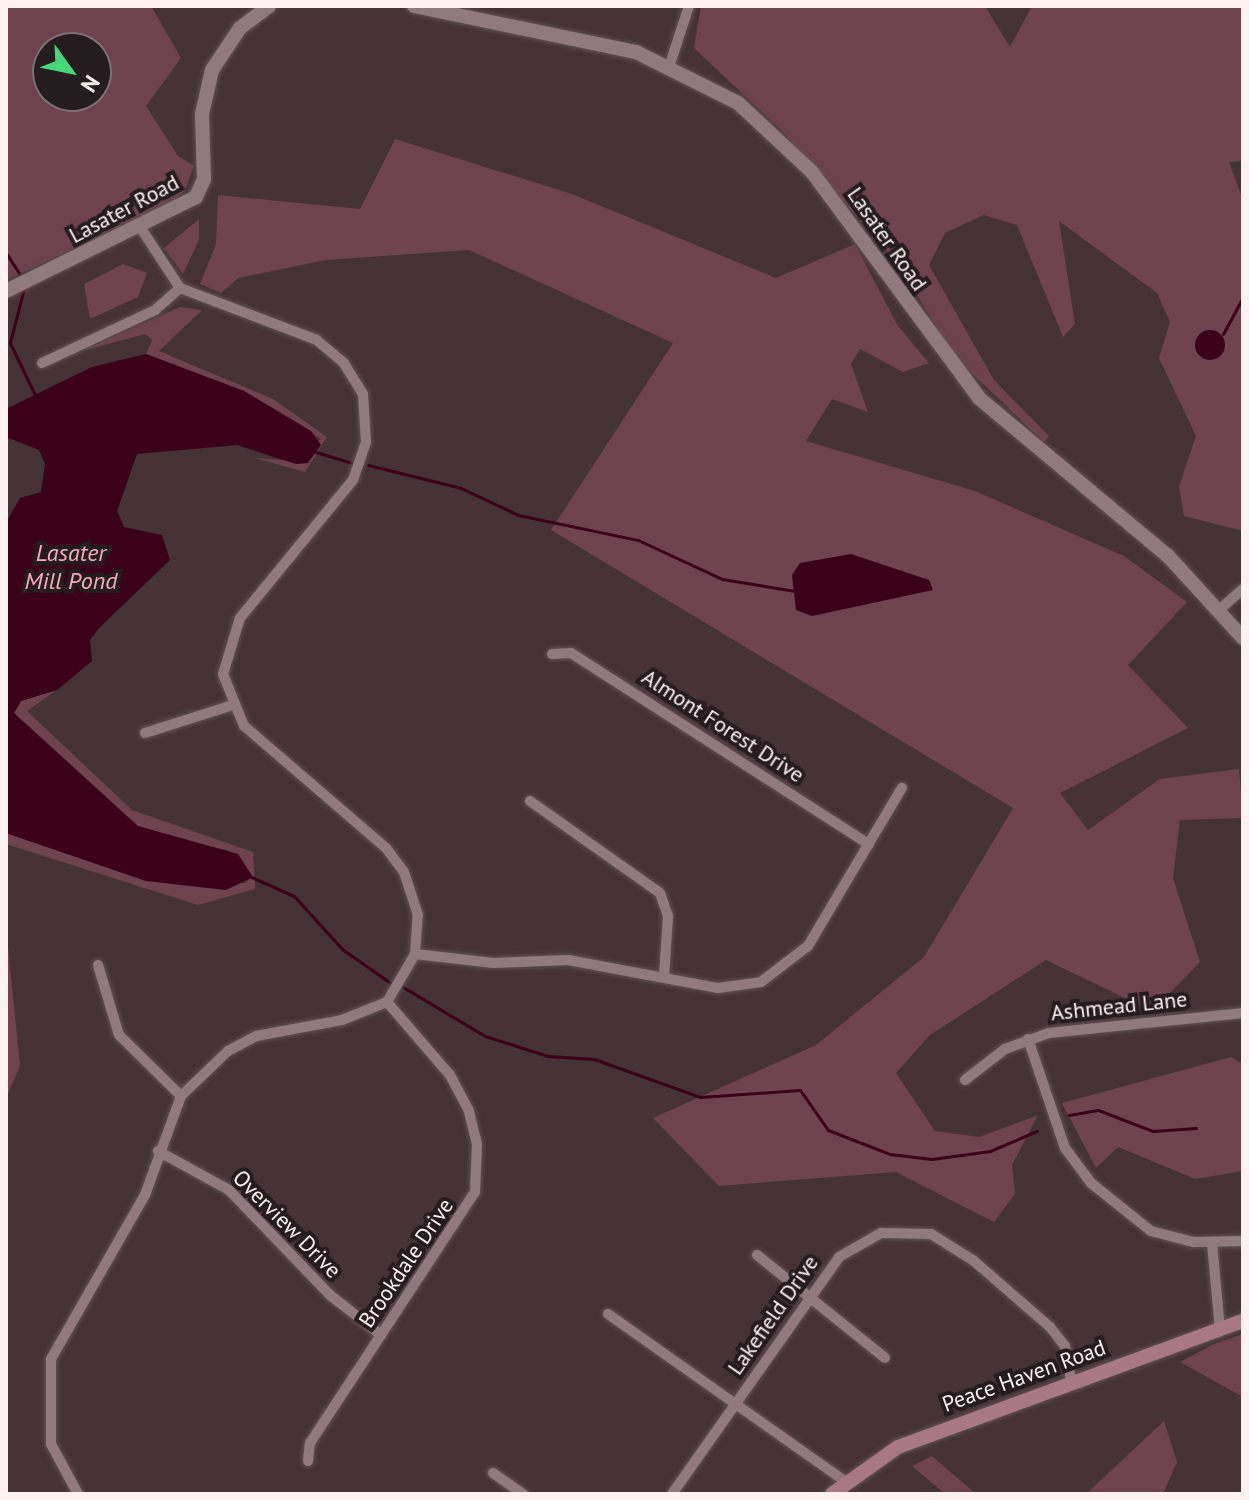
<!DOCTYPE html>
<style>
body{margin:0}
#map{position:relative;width:1249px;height:1500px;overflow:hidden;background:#453237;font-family:"PT Sans",sans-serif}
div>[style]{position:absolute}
.green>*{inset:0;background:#6e424f}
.water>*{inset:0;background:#3a0119}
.round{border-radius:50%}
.stream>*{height:3px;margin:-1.5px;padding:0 1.5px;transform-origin:1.5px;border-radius:1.5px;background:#3a0119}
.roads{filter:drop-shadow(0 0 2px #625156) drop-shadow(0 0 2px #625156)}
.minor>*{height:10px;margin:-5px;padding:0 5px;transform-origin:5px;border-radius:5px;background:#917a7f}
.tertiary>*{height:14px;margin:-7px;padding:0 7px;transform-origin:7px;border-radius:7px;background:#917a7f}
.secondary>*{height:14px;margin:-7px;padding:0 7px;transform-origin:7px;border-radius:7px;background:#a87886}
span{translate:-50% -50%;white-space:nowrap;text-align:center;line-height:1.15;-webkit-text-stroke:8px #251c1f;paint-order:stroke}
.street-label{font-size:22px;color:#fef1f4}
.water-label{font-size:24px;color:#f9aac0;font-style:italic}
.frame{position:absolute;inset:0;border:8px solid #fef1f4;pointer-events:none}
.north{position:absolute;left:32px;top:32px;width:80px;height:80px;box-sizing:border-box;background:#251c1f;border:2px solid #7c7174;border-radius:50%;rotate:123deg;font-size:22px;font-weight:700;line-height:32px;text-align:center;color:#fef1f4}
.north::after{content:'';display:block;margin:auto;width:28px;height:36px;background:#47d779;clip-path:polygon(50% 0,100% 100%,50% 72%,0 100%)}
</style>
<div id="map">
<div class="green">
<div style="clip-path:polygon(evenodd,6px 6px,151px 6px,181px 58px,146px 106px,178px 156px,194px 166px,185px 191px,166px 206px,6px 280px,6px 6px,48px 48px,96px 48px,96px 96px,48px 96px,48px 48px)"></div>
<div style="clip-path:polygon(701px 6px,985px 6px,1010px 47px,1032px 6px,1243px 6px,1243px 161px,1229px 162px,1243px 200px,1243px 531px,1184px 516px,1179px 486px,1196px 436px,1159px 358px,1170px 322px,1157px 293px,1059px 221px,1075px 324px,1063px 337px,1017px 225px,984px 215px,945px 233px,929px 265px,994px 380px,1049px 436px,1044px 442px,954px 356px,899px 265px,781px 130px,694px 48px)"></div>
<div style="clip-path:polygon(395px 139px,572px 194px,776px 278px,855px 244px,898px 326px,929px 363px,903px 372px,860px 349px,851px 364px,868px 412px,832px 399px,806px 441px,975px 491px,1124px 556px,1187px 602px,1128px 665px,1188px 728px,1060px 793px,1088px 830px,1160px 779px,1239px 769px,1243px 818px,1180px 820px,1173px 878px,1200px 962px,1152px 1011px,1046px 960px,930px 1035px,896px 1073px,935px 1131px,979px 1137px,1038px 1115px,1012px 1165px,1015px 1194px,994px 1222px,896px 1172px,719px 1186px,653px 1118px,816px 1045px,924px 957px,1013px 808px,551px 530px,673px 343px,469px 250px,326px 260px,238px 278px,221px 293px,200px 284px,216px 244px,218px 195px,360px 209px)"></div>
<div style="clip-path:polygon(199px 219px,199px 240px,183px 274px,164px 248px)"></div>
<div style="clip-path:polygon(123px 264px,147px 273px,138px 297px,90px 319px,84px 284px)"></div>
<div style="clip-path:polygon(180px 307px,202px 310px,159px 351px,273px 399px,327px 437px,305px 472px,255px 458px,283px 460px,321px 439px,244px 391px,146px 354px,152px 340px,145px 334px,82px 351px)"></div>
<div style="clip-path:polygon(57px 690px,27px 711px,132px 810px,253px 852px,255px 889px,198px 905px,6px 844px,6px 833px,146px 881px,245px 883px,252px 877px,226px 849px,197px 848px,138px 826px,21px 724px,14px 713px,21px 701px)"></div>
<div style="clip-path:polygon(6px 927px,20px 1066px,6px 1098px)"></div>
<div style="clip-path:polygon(1231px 1057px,1243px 1064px,1243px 1171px,1195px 1179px,1118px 1147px,1096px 1168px,1062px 1103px)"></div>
<div style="clip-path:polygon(1243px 1334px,1243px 1397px,1180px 1362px,1214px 1344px)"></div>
<div style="clip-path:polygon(1164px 1421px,1177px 1462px,1163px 1494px,1086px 1494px)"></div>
<div style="clip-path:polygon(932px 1456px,976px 1494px,945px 1494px,912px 1466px)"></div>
</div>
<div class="water">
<div class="round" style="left:1195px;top:330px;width:30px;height:30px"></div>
<div style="clip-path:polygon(146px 354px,244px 391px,311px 431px,321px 445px,308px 463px,296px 464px,237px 445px,137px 454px,117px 511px,124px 527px,162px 535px,170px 560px,99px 628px,90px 640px,92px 661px,57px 690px,21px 701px,14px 713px,138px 826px,238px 854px,253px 877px,226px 890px,146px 881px,6px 833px,6px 523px,20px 498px,41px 492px,45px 464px,39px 450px,6px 437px,6px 409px,92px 367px)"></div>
<div style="clip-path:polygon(851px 554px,929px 580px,933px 590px,812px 616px,796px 610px,792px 575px,800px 563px)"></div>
</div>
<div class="stream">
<div style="left:6px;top:253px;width:27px;rotate:57deg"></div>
<div style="left:24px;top:288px;width:57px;rotate:104.3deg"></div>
<div style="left:10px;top:343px;width:58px;rotate:64.3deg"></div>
<div style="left:1223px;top:334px;width:42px;rotate:-61.6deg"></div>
<div style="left:316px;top:452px;width:39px;rotate:17deg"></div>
<div style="left:368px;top:465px;width:96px;rotate:13.9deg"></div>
<div style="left:461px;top:488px;width:63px;rotate:25.3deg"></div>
<div style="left:518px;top:515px;width:123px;rotate:11.8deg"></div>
<div style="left:638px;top:540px;width:93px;rotate:24.9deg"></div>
<div style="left:722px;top:579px;width:74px;rotate:9.3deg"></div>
<div style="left:249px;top:876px;width:49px;rotate:24deg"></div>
<div style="left:294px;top:896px;width:72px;rotate:47.8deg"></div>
<div style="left:342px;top:949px;width:61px;rotate:35deg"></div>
<div style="left:403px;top:987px;width:96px;rotate:30.9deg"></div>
<div style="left:485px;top:1036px;width:66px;rotate:17.6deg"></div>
<div style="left:548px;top:1056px;width:46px;rotate:3.7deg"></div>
<div style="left:594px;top:1059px;width:113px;rotate:19.7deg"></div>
<div style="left:700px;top:1097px;width:100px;rotate:-4deg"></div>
<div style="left:800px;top:1090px;width:49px;rotate:55deg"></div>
<div style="left:828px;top:1130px;width:66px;rotate:21.2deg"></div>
<div style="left:890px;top:1154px;width:42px;rotate:6.8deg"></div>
<div style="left:932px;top:1159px;width:59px;rotate:-7.9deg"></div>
<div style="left:990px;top:1151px;width:51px;rotate:-23.1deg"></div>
<div style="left:1069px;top:1115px;width:29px;rotate:-10deg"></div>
<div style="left:1098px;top:1110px;width:59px;rotate:20.9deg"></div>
<div style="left:1153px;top:1131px;width:43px;rotate:-4deg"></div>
</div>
<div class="roads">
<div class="minor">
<div style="left:670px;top:64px;width:61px;rotate:-71.9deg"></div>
<div style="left:42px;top:363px;width:125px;rotate:-25.1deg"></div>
<div style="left:155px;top:310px;width:33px;rotate:-41deg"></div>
<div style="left:1220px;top:609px;width:30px;rotate:-41deg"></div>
<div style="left:552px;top:654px;width:19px;rotate:-3deg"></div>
<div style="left:571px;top:653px;width:354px;rotate:32.7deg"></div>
<div style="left:145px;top:733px;width:89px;rotate:-17.6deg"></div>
<div style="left:530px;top:801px;width:159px;rotate:35.3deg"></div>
<div style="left:660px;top:893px;width:24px;rotate:71deg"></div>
<div style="left:668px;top:916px;width:60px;rotate:93.8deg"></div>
<div style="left:415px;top:954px;width:79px;rotate:6.6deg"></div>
<div style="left:493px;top:963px;width:75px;rotate:-2.3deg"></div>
<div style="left:568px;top:960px;width:153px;rotate:10.6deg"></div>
<div style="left:718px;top:988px;width:43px;rotate:-7.9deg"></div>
<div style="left:761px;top:982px;width:59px;rotate:-37.5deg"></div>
<div style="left:808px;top:946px;width:184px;rotate:-59.3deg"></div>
<div style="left:98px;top:965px;width:73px;rotate:73.3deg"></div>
<div style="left:119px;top:1035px;width:87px;rotate:44.5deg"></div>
<div style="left:1028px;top:1039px;width:115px;rotate:71.3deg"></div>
<div style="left:1065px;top:1148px;width:44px;rotate:53.4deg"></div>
<div style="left:1091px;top:1183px;width:77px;rotate:38.7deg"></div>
<div style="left:1151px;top:1231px;width:43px;rotate:14.7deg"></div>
<div style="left:1193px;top:1242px;width:50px;rotate:-1.1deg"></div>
<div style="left:965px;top:1080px;width:51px;rotate:-37.8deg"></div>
<div style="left:1005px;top:1049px;width:47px;rotate:-20deg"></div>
<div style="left:1049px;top:1033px;width:195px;rotate:-5.9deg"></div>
<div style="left:158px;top:1151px;width:81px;rotate:28.8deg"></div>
<div style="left:229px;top:1190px;width:146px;rotate:46.1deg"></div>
<div style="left:330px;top:1295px;width:65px;rotate:38.1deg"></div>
<div style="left:1212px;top:1243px;width:86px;rotate:84.7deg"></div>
<div style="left:757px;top:1255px;width:164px;rotate:38.8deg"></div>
<div style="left:608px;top:1314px;width:288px;rotate:35.2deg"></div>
<div style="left:308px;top:1461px;width:18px;rotate:-84deg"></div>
<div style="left:310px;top:1443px;width:300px;rotate:-56.7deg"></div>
<div style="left:475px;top:1192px;width:48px;rotate:-87.6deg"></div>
<div style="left:477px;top:1144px;width:36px;rotate:-104deg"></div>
<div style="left:468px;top:1109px;width:40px;rotate:-118deg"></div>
<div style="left:449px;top:1074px;width:95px;rotate:-130.7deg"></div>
<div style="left:493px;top:1473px;width:37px;rotate:35deg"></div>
<div style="left:78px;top:1494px;width:57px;rotate:-118.4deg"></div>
<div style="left:51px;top:1444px;width:85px;rotate:-90deg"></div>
<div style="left:51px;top:1359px;width:189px;rotate:-60.2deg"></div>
<div style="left:145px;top:1195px;width:105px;rotate:-70deg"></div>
<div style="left:181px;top:1096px;width:65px;rotate:-43.8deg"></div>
<div style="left:228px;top:1051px;width:32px;rotate:-28deg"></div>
<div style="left:256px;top:1036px;width:87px;rotate:-10.5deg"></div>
<div style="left:342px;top:1020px;width:48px;rotate:-21.8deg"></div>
<div style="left:387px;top:1002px;width:56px;rotate:-59.7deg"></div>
<div style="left:415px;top:954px;width:39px;rotate:-86deg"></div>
<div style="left:418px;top:915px;width:45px;rotate:-108deg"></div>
<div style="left:404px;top:872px;width:30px;rotate:-127deg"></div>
<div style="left:386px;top:848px;width:187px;rotate:-139.3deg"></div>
<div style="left:244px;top:726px;width:56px;rotate:-112deg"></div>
<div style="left:223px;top:674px;width:59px;rotate:-73.1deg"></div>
<div style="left:240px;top:618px;width:178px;rotate:-50.7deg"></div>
<div style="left:353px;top:480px;width:40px;rotate:-71.1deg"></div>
<div style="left:366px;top:442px;width:48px;rotate:-93.6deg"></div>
<div style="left:363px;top:394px;width:36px;rotate:-122deg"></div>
<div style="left:344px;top:363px;width:35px;rotate:-140deg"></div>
<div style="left:317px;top:340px;width:147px;rotate:-159.2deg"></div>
<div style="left:180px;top:288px;width:69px;rotate:-123.2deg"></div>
<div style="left:672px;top:1494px;width:290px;rotate:-54.8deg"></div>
<div style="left:839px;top:1257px;width:48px;rotate:-29.7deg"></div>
<div style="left:881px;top:1233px;width:50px;rotate:1.1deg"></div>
<div style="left:931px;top:1234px;width:51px;rotate:32.1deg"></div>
<div style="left:974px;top:1261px;width:101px;rotate:41deg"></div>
<div style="left:1050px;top:1327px;width:24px;rotate:52deg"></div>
<div style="left:1065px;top:1346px;width:36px;rotate:80deg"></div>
</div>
<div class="tertiary">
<div style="left:414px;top:6px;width:227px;rotate:11.7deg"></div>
<div style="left:636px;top:52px;width:114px;rotate:26.6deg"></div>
<div style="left:738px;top:103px;width:101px;rotate:43deg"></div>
<div style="left:812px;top:172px;width:281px;rotate:53.5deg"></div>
<div style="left:979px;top:398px;width:246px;rotate:39.9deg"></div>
<div style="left:1168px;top:556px;width:111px;rotate:47.6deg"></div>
<div style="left:6px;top:291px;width:212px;rotate:-26.3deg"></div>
<div style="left:196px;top:197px;width:20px;rotate:-66deg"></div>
<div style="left:204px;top:179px;width:65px;rotate:-91.8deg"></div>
<div style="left:202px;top:114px;width:45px;rotate:-77.2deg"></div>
<div style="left:212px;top:70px;width:50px;rotate:-56.3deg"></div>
<div style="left:240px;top:28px;width:36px;rotate:-37deg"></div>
</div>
<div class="secondary">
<div style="left:832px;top:1494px;width:81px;rotate:-35.5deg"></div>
<div style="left:898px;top:1447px;width:367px;rotate:-20.1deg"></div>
</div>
</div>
<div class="street-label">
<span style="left:124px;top:209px;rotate:-28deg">Lasater Road</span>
<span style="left:887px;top:239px;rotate:55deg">Lasater Road</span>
<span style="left:723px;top:726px;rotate:33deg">Almont Forest Drive</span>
<span style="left:1119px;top:1006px;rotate:-6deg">Ashmead Lane</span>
<span style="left:287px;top:1224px;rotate:45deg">Overview Drive</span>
<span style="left:406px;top:1263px;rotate:-56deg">Brookdale Drive</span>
<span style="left:773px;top:1315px;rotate:-55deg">Lakefield Drive</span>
<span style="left:1024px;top:1376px;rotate:-20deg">Peace Haven Road</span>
</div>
<div class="water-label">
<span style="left:71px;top:567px">Lasater<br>Mill Pond</span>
</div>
<div class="frame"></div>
<div class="north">N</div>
</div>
